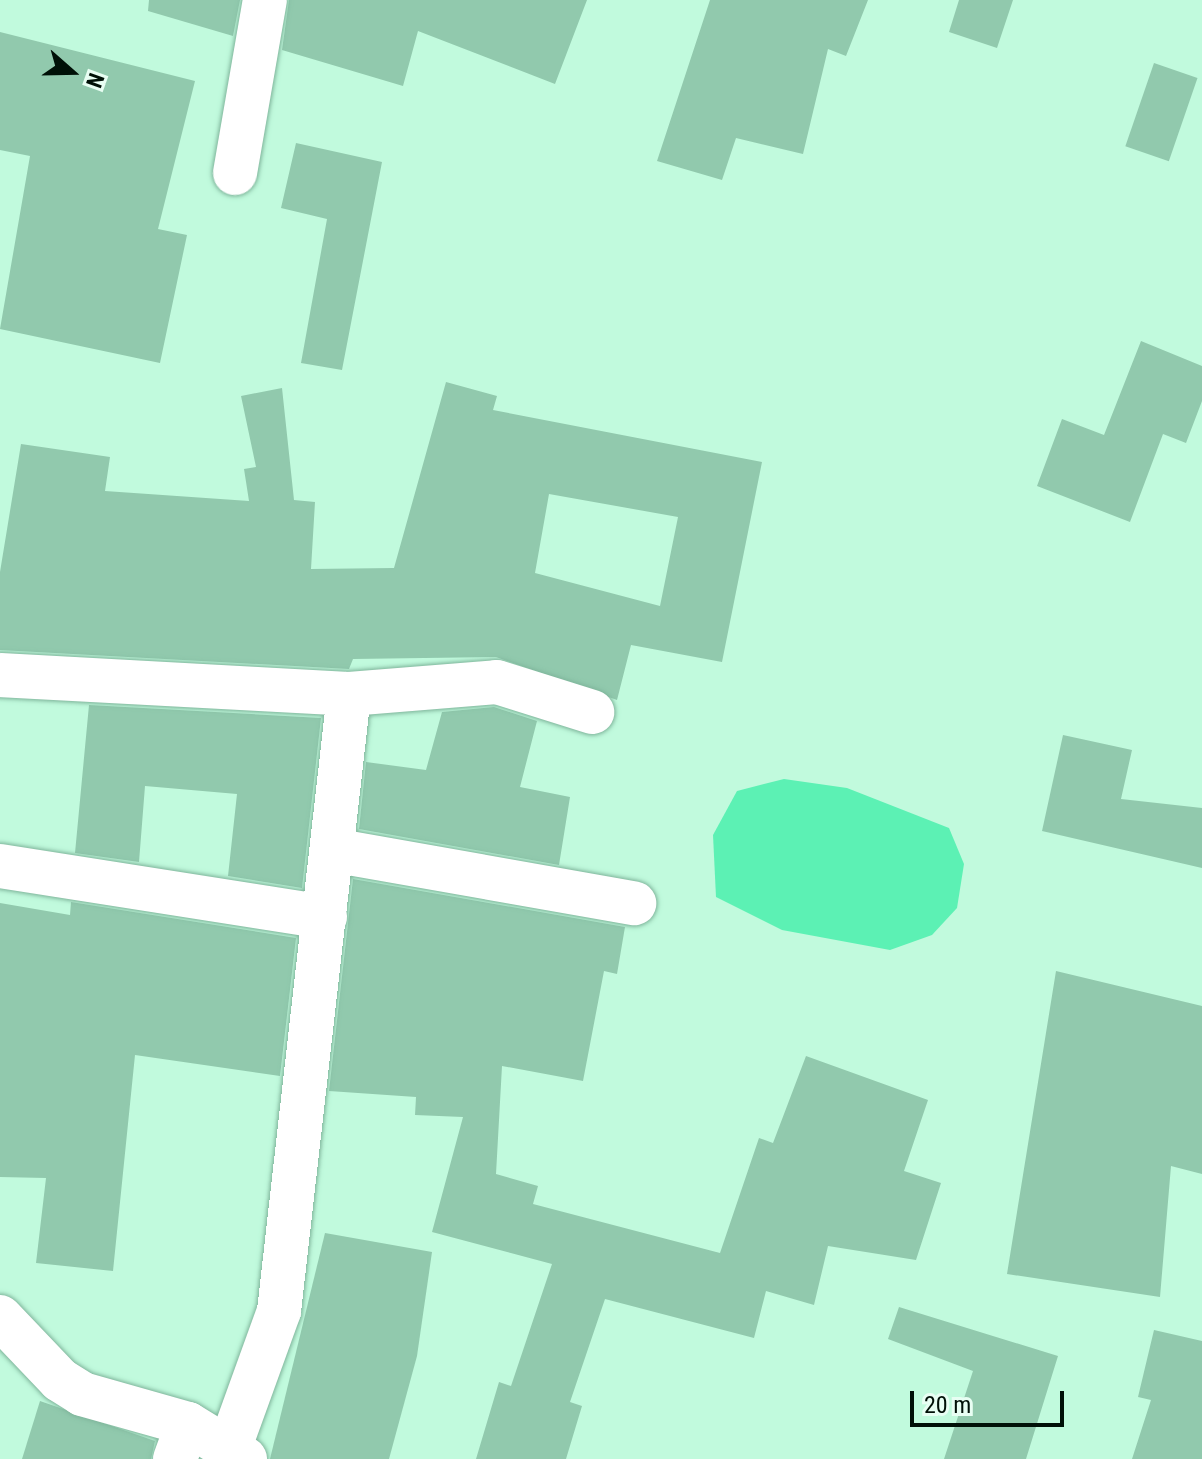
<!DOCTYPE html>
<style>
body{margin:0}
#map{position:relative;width:1202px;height:1459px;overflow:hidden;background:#c1fadd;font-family:"Roboto Condensed",sans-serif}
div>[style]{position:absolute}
.water>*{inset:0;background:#5cf1b4}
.building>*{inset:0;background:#91c9ad;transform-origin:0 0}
.roads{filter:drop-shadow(0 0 2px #7fb59b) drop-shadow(0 0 2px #7fb59b)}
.minor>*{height:44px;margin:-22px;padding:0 22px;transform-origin:22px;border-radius:22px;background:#fff}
span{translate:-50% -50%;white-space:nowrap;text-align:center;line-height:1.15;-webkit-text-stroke:8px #e8fef3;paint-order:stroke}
.north{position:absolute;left:32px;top:32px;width:80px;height:80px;-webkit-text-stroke:6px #e8fef3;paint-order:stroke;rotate:110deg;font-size:22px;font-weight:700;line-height:32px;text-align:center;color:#001007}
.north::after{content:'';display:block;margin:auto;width:28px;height:36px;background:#001007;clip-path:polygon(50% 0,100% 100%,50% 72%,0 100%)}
.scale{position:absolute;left:910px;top:1391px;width:154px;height:36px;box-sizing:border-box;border:4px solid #001007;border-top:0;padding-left:10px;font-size:24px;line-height:28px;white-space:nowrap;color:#001007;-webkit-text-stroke:6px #e8fef3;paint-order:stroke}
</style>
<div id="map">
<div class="water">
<div style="clip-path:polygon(784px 779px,847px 788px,949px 828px,964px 864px,957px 908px,932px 935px,890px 950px,782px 930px,716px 897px,713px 835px,737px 791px)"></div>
</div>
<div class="building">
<div style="clip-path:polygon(149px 0,240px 0,233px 36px,148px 11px)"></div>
<div style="clip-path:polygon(289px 0,587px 0,555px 84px,418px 31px,403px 86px,282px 50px)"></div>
<div style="clip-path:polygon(710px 0,868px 0,846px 56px,828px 49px,803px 154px,736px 138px,722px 180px,657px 161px)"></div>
<div style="clip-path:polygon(959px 0,1013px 0,997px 48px,949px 32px)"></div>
<div style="clip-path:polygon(0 32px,195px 81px,158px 229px,187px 235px,160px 363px,0 329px,30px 156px,0 150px)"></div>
<div style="left:1154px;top:63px;width:46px;height:88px;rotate:19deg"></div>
<div style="clip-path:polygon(296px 143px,382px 162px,342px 370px,301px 363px,327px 219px,281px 208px)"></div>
<div style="clip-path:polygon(1141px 341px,1202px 366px,1202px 401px,1186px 443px,1163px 434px,1130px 522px,1037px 486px,1062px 419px,1104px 435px)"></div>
<div style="clip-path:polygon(evenodd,446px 382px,497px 396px,493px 410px,762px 462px,722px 662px,631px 645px,617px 700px,496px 657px,353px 659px,349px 669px,0 650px,0 572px,21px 444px,110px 457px,105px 491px,249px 501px,244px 469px,256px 467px,241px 396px,282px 388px,294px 500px,315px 502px,311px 569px,394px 568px,446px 382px,549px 494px,678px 517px,660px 606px,535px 573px,549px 494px)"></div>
<div style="clip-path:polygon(89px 705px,321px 718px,302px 888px,228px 876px,237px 794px,145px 786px,139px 862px,75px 853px)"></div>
<div style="clip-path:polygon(494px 707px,537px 721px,520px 787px,570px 797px,559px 865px,359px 829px,366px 762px,426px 770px,442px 712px)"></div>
<div style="clip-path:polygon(1063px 735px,1132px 750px,1121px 799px,1202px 808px,1202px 868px,1042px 831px)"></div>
<div style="clip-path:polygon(353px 879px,625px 927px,617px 974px,604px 971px,583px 1081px,502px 1066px,496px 1174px,538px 1186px,533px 1204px,720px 1253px,759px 1138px,773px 1143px,806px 1056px,928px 1100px,904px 1171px,941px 1183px,916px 1260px,828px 1246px,814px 1305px,766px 1291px,754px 1338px,605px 1299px,570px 1402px,582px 1406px,566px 1459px,476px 1459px,499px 1382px,511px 1386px,552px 1264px,432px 1232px,463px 1117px,415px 1115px,416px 1097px,329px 1091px)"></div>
<div style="clip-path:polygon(71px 902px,296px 938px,280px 1076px,135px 1055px,113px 1271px,36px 1263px,46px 1178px,0 1177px,0 903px,70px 915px)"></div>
<div style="clip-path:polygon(1056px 971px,1202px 1006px,1202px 1174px,1171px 1166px,1160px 1297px,1007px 1274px)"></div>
<div style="clip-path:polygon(325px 1233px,432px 1252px,417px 1356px,389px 1459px,270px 1459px)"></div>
<div style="clip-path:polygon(899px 1307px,1058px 1356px,1026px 1459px,944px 1459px,973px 1371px,888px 1339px)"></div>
<div style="clip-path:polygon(1154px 1330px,1202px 1341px,1202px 1459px,1132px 1459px,1151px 1400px,1138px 1397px)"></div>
<div style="clip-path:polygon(40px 1401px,155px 1441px,151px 1459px,22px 1459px)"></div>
</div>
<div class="roads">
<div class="minor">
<div style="left:235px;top:173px;width:176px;rotate:-80.2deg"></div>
<div style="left:0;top:675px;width:350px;rotate:3.1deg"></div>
<div style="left:349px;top:694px;width:621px;rotate:96.47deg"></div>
<div style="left:279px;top:1311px;width:147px;rotate:109.9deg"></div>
<div style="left:349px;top:694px;width:148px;rotate:-4.6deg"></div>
<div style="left:497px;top:682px;width:100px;rotate:17.5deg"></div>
<div style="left:332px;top:850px;width:307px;rotate:10deg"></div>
<div style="left:0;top:866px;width:329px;rotate:8.9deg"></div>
<div style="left:0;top:1317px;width:87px;rotate:46.4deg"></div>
<div style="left:60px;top:1380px;width:26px;rotate:32deg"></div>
<div style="left:82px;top:1394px;width:110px;rotate:15.8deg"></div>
<div style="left:188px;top:1424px;width:67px;rotate:31.6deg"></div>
<div style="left:175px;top:1459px;width:37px;rotate:-70deg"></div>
</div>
</div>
<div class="north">N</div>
<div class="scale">20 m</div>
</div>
